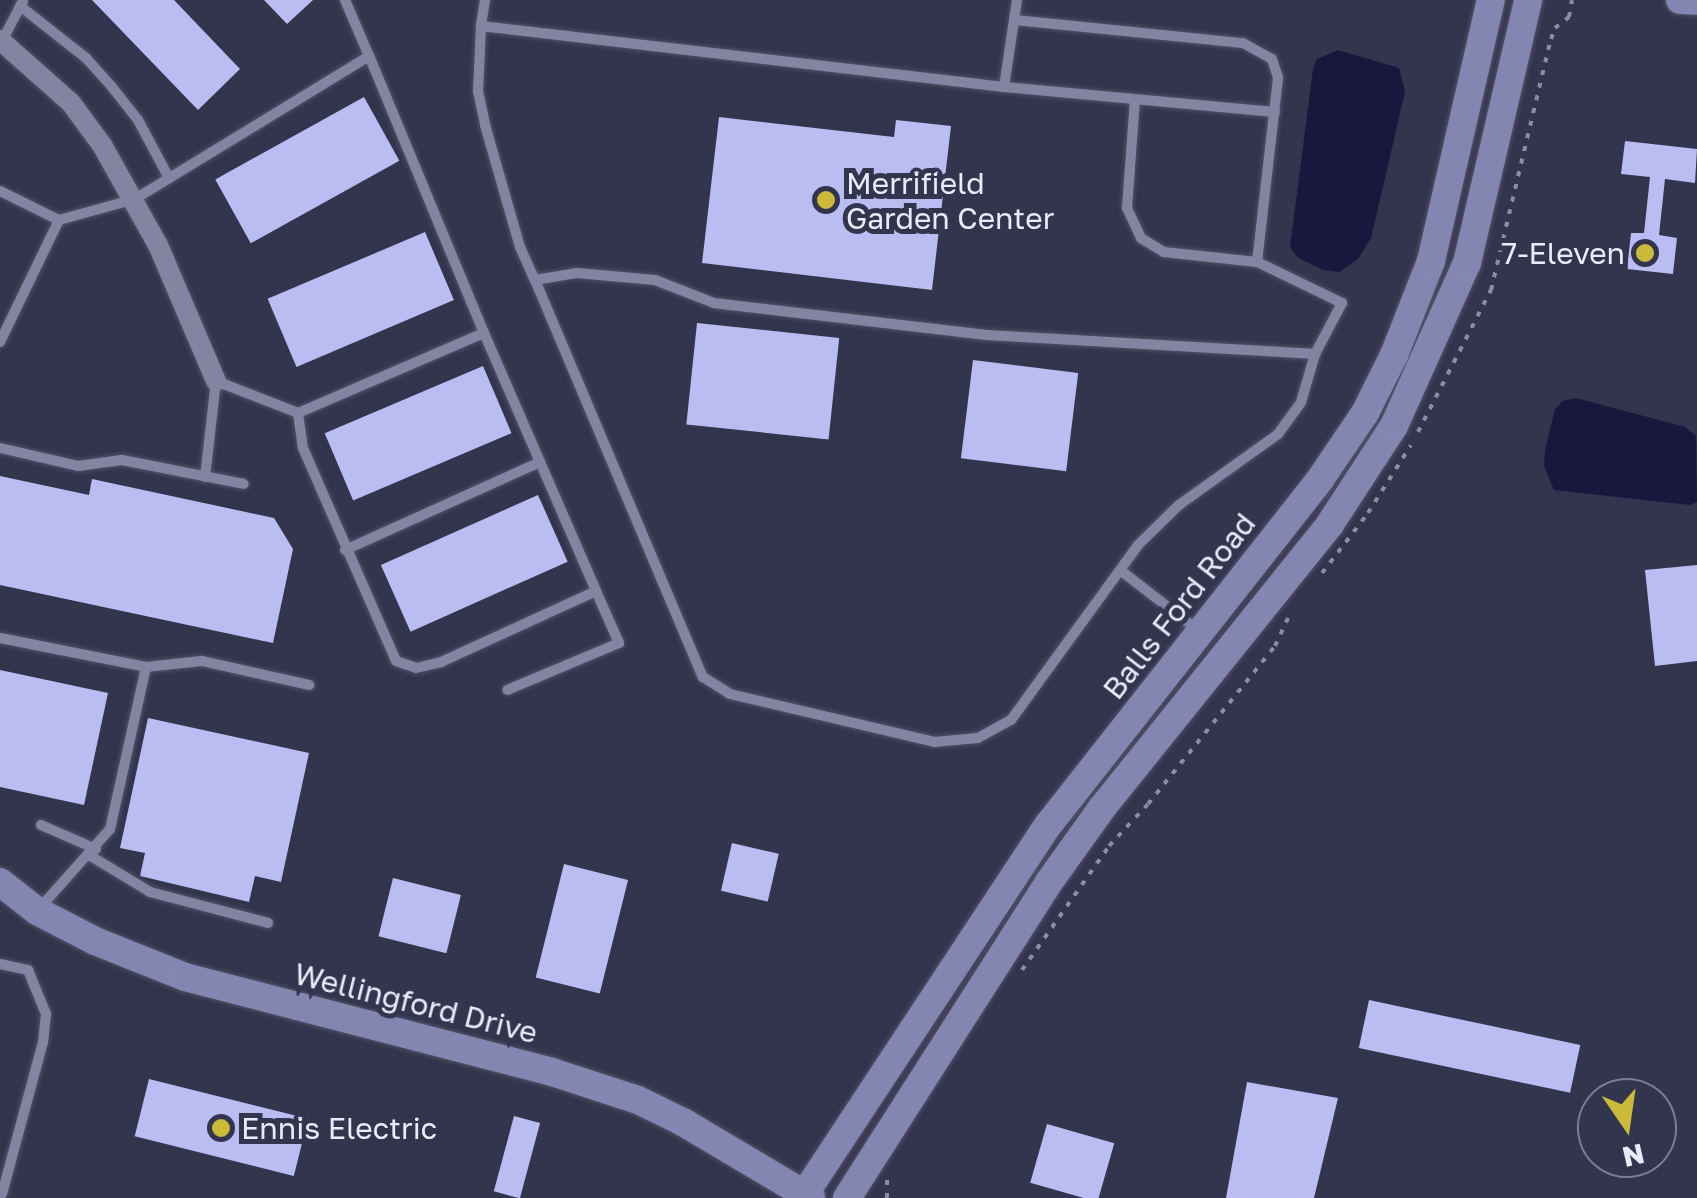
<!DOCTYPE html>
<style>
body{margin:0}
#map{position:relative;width:1697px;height:1198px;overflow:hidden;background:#33344d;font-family:"Golos Text",sans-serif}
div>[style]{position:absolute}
.water>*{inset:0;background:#19173e}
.building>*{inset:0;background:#b9bdf1;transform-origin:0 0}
.path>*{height:4px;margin-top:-2px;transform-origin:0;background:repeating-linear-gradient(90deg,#8c8da2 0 5px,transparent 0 13px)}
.roads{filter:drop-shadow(0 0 2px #515166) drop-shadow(0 0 2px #515166)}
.lane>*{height:10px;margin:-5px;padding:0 5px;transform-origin:5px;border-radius:5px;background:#8284a1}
.street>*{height:20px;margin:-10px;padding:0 10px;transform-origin:10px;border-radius:10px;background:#8284a1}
.secondary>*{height:28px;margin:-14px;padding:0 14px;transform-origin:14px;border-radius:14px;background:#8386b1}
.dots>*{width:28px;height:28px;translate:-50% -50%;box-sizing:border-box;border:5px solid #33344d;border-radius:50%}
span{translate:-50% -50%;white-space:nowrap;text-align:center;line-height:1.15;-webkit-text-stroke:10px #33344d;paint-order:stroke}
.poi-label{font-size:30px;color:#e9ebfb}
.left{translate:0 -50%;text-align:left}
.right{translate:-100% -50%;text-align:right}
.street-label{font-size:30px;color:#e9ebfb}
.north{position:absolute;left:1577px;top:1078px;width:100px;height:100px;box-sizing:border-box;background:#33344d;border:2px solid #7c7d93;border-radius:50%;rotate:167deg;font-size:28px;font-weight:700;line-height:40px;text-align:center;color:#e9ebfb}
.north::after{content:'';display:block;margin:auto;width:35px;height:45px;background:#cbba39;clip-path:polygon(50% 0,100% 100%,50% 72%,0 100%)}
</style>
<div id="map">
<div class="water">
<div style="clip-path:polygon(1338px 50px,1399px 68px,1405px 92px,1371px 238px,1358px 259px,1339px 272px,1323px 270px,1297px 257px,1290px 247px,1313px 69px,1317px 59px)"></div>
<div style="clip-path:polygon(1576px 398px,1685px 427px,1696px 436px,1697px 502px,1690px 505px,1554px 490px,1544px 466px,1545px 450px,1555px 409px,1563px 401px)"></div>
</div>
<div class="building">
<div style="clip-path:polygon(92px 0,174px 0,240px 69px,198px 110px)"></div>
<div style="clip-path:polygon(264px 0,313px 0,287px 24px)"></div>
<div style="left:364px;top:97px;width:73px;height:170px;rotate:61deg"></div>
<div style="clip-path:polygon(719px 117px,894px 137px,896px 120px,951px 126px,932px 290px,702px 263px)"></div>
<div style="clip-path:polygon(1625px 141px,1697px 149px,1695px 183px,1665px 179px,1659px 235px,1677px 238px,1673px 274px,1627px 269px,1631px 233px,1644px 233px,1650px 177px,1621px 174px)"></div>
<div style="left:425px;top:232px;width:74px;height:171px;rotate:67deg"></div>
<div style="left:697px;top:323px;width:143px;height:102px;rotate:6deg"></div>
<div style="left:973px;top:360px;width:106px;height:99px;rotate:7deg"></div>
<div style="left:483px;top:366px;width:73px;height:172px;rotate:67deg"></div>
<div style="clip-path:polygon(0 476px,89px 495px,92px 479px,274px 518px,293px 549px,273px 643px,0 585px)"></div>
<div style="left:538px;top:495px;width:73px;height:172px;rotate:66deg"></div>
<div style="clip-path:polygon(1697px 565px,1697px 661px,1655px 666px,1645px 570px)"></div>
<div style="clip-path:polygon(0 670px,108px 693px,84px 805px,0 787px)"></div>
<div style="clip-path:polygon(148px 718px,309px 753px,281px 882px,255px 876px,249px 902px,140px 876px,145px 853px,120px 848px)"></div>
<div style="left:732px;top:843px;width:48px;height:49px;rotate:13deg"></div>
<div style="left:564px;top:864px;width:66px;height:117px;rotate:14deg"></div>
<div style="left:393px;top:878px;width:70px;height:60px;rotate:14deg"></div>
<div style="left:1369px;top:1000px;width:216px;height:49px;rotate:12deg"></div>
<div style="left:149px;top:1079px;width:164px;height:59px;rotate:14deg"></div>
<div style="clip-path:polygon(1247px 1082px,1338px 1098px,1314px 1198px,1226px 1198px)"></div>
<div style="left:514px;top:1116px;width:27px;height:78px;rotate:15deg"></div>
<div style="left:1047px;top:1124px;width:70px;height:61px;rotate:16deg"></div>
</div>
<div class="path">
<div style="left:1418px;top:432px;width:160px;rotate:-62.8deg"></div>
<div style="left:1491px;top:290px;width:258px;rotate:-76.6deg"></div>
<div style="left:1551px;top:39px;width:12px;rotate:-70deg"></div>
<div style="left:1555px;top:28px;width:18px;rotate:-38deg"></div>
<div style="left:1569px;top:17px;width:17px;rotate:-80deg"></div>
<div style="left:1322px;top:573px;width:76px;rotate:-52.5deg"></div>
<div style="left:1368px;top:513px;width:80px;rotate:-57.7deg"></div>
<div style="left:1022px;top:970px;width:151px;rotate:-54.9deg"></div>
<div style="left:1109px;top:846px;width:57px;rotate:-47.1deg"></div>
<div style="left:1148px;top:804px;width:203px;rotate:-51.2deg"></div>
<div style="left:1275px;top:646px;width:38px;rotate:-65deg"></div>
<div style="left:887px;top:1198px;width:18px;rotate:-90deg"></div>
</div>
<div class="roads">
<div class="lane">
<div style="left:485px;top:0;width:26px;rotate:99deg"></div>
<div style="left:481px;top:26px;width:527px;rotate:6.65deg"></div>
<div style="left:1004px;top:87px;width:88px;rotate:-81.5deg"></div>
<div style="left:20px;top:6px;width:84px;rotate:38.2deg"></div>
<div style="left:86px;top:58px;width:39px;rotate:48deg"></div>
<div style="left:112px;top:87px;width:42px;rotate:51.8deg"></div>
<div style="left:138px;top:120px;width:66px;rotate:61.9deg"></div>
<div style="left:1015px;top:20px;width:229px;rotate:5.8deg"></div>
<div style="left:1243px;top:43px;width:33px;rotate:29deg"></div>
<div style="left:1272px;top:59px;width:20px;rotate:72deg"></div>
<div style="left:1278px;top:78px;width:185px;rotate:96.5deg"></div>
<div style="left:1257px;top:262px;width:94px;rotate:-173.9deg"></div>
<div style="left:1164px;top:252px;width:27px;rotate:-149deg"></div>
<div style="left:1141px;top:238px;width:33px;rotate:-115deg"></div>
<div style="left:1127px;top:208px;width:108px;rotate:-85.8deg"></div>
<div style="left:481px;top:26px;width:65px;rotate:92.6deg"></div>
<div style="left:478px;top:91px;width:35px;rotate:78deg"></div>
<div style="left:485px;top:125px;width:127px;rotate:74deg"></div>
<div style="left:520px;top:247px;width:36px;rotate:66deg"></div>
<div style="left:535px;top:280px;width:43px;rotate:-9.5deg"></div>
<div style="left:577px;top:273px;width:78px;rotate:5.1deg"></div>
<div style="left:655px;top:280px;width:63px;rotate:21.3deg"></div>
<div style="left:714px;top:303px;width:276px;rotate:6.7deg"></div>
<div style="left:988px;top:335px;width:328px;rotate:3.3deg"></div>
<div style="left:1315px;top:354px;width:58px;rotate:-62.1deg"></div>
<div style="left:1342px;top:303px;width:94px;rotate:-154.2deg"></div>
<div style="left:2px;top:41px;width:45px;rotate:-62.3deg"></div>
<div style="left:1004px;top:87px;width:272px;rotate:5.3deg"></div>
<div style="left:0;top:191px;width:66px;rotate:26.2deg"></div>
<div style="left:535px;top:280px;width:431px;rotate:67.1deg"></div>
<div style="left:703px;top:677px;width:32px;rotate:32deg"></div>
<div style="left:730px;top:694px;width:210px;rotate:13.2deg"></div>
<div style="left:934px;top:742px;width:44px;rotate:-5.2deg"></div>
<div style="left:978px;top:738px;width:38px;rotate:-29deg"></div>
<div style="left:1011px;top:720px;width:216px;rotate:-54deg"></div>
<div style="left:1138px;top:545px;width:57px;rotate:-44.3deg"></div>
<div style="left:1179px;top:505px;width:122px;rotate:-35.6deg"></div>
<div style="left:1278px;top:434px;width:39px;rotate:-54deg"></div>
<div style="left:1301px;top:402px;width:50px;rotate:-73.7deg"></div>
<div style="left:484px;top:333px;width:281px;rotate:66.5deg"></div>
<div style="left:0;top:342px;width:136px;rotate:-64.2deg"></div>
<div style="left:59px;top:220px;width:79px;rotate:-15.4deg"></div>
<div style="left:135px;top:199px;width:274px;rotate:-31.4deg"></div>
<div style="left:369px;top:56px;width:61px;rotate:-113.2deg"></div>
<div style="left:298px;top:413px;width:35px;rotate:82deg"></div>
<div style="left:303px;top:448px;width:232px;rotate:66.4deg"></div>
<div style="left:396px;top:661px;width:21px;rotate:19deg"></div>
<div style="left:416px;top:668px;width:26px;rotate:-13deg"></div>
<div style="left:441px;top:662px;width:170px;rotate:-24.6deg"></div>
<div style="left:596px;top:591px;width:57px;rotate:66.1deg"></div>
<div style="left:619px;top:643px;width:121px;rotate:157.2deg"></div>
<div style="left:0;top:448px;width:80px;rotate:13deg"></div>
<div style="left:78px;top:466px;width:44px;rotate:-7.8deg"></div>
<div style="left:122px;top:460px;width:124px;rotate:11.1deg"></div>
<div style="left:205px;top:477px;width:97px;rotate:-83.5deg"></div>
<div style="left:216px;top:381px;width:88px;rotate:21.3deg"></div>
<div style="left:298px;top:413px;width:202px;rotate:-23.3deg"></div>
<div style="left:484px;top:333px;width:300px;rotate:-112.5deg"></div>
<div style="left:345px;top:550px;width:214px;rotate:-24.3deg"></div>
<div style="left:1120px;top:570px;width:100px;rotate:37.7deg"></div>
<div style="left:0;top:638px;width:149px;rotate:11.2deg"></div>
<div style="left:146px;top:667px;width:166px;rotate:102.5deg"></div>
<div style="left:110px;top:829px;width:108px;rotate:131.6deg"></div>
<div style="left:146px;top:667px;width:56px;rotate:-6.1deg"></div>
<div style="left:202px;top:661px;width:110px;rotate:12.6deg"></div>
<div style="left:41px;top:825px;width:60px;rotate:23.6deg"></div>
<div style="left:89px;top:855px;width:71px;rotate:31.2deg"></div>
<div style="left:150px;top:892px;width:122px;rotate:14.7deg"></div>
<div style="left:0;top:964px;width:29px;rotate:12deg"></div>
<div style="left:28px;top:970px;width:48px;rotate:67.8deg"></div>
<div style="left:46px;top:1014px;width:28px;rotate:96deg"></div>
<div style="left:43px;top:1042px;width:157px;rotate:105.1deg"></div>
</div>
<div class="street">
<div style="left:0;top:40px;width:95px;rotate:41.6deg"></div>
<div style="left:71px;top:103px;width:52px;rotate:53.6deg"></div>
<div style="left:102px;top:145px;width:115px;rotate:60.8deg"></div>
<div style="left:158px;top:245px;width:148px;rotate:66.9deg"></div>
</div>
<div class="secondary">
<div style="left:1680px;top:0;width:17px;rotate:3deg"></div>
<div style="left:0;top:882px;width:47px;rotate:38.1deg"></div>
<div style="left:37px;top:911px;width:65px;rotate:27.3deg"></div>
<div style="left:95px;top:941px;width:97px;rotate:21.8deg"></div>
<div style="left:185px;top:977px;width:379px;rotate:14.5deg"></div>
<div style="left:552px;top:1072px;width:90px;rotate:18deg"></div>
<div style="left:638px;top:1100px;width:50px;rotate:26.1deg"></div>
<div style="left:683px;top:1122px;width:149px;rotate:30.7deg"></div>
<div style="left:802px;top:1198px;width:448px;rotate:-56.6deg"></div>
<div style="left:1049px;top:824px;width:440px;rotate:-51.8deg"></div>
<div style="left:1321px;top:478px;width:78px;rotate:-55.9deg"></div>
<div style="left:1365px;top:413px;width:65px;rotate:-63.4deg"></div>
<div style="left:1394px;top:355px;width:101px;rotate:-68.5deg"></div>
<div style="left:1431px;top:261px;width:268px;rotate:-77.1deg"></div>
<div style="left:847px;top:1198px;width:375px;rotate:-57.4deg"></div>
<div style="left:1049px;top:882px;width:91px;rotate:-54.4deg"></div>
<div style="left:1102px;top:808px;width:364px;rotate:-51.2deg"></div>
<div style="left:1330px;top:524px;width:117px;rotate:-56.9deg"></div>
<div style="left:1394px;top:426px;width:179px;rotate:-65.9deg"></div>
<div style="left:1467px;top:263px;width:270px;rotate:-76.9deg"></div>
</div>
</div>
<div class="dots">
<div style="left:826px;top:200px;background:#cbba39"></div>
<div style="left:1645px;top:253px;background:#cbba39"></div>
<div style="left:221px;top:1128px;background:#cbba39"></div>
</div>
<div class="poi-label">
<span class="left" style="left:846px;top:200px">Merrifield<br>Garden Center</span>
<span class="right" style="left:1625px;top:253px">7-Eleven</span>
<span class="left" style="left:241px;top:1128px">Ennis Electric</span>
</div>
<div class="street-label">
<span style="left:1179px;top:606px;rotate:-52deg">Balls Ford Road</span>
<span style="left:416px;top:1003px;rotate:14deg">Wellingford Drive</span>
</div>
<div class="north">N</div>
</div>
